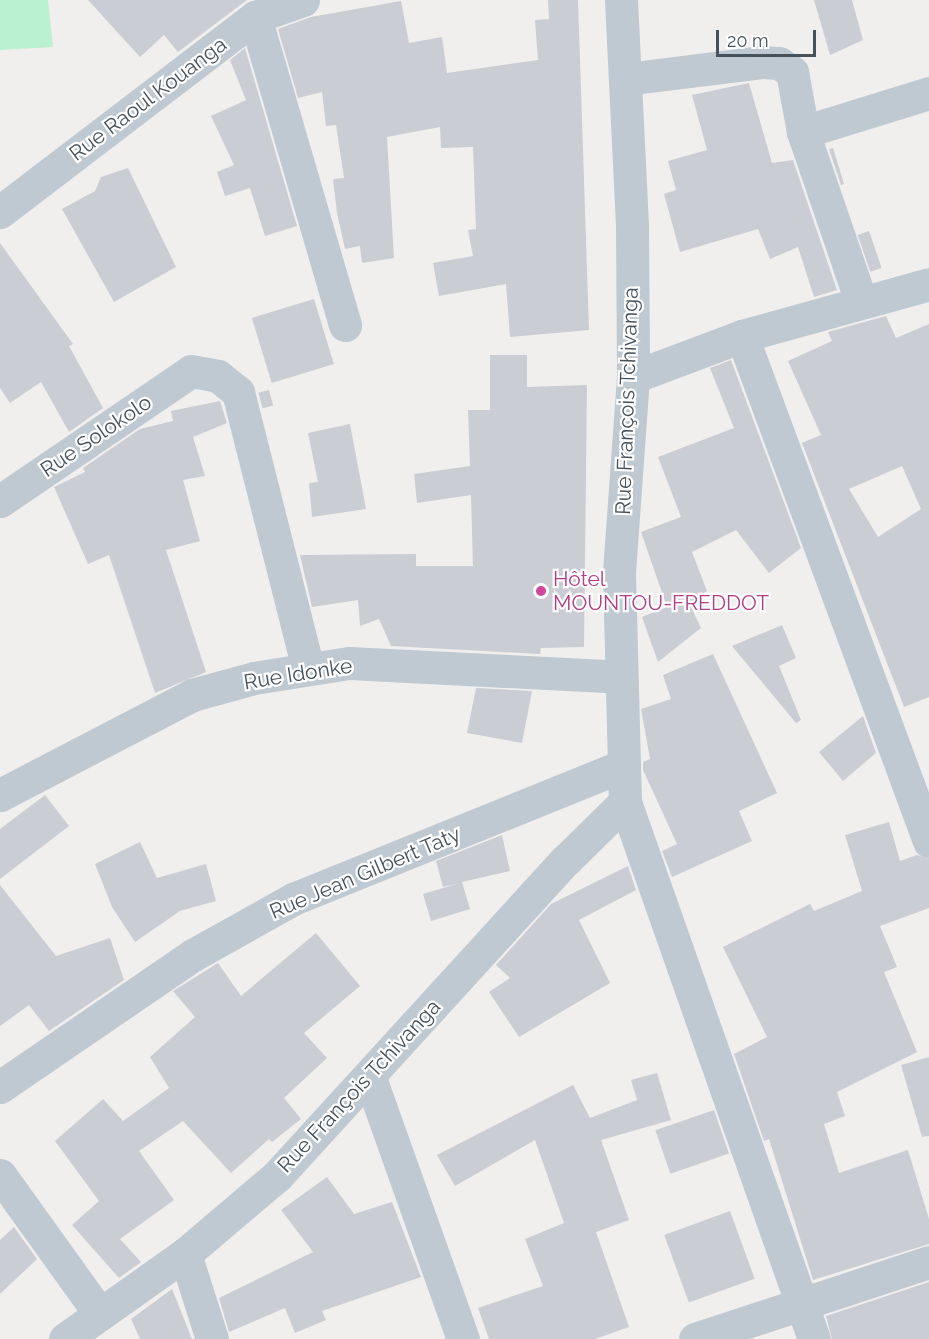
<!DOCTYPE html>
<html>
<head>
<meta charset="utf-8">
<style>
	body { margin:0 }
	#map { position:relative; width:929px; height:1339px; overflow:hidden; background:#f1eeee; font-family:Raleway,sans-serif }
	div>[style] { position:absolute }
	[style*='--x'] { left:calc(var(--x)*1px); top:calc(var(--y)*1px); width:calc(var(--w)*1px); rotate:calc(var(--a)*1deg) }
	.green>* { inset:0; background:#baf1ce }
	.building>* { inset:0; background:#cacdd3; transform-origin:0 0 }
	.minor>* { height:33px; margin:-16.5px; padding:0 16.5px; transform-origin:16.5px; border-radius:16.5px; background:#bec9d1 }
	.dots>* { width:16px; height:16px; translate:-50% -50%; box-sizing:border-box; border:3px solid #fff; border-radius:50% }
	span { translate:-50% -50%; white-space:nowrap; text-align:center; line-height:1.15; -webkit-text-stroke:4.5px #fff; paint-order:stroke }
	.street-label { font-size:21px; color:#45525c }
	.hotel-label { font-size:21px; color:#b23c85 }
	.left { translate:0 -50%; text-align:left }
	.scale { position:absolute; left:716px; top:30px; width:100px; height:27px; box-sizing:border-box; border:3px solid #45525c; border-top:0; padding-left:8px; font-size:18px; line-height:21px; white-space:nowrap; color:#45525c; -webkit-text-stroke:4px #fff; paint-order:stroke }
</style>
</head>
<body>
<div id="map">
	<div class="green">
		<div style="clip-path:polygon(0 0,48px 0,53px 47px,0 50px)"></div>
	</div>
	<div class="building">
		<div style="clip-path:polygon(88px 0,247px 0,178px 52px,164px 35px,140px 57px)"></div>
		<div style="clip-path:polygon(548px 0,578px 0,589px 330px,510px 337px,506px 284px,439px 296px,433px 263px,473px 256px,468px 230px,476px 229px,473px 147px,441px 148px,440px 127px,387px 137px,394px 258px,362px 263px,360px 246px,345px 249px,337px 213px,333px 179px,344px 178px,336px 125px,326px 126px,322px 92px,298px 98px,278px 29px,311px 17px,401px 1px,409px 43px,442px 37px,447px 73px,538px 60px,535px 20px,549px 19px)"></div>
		<div style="clip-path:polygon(814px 0,852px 0,863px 40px,830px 55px)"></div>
		<div style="clip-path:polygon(245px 48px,297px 226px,265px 236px,250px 188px,225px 196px,217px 172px,234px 165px,211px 116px,246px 100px,230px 60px)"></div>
		<div style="clip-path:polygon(749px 83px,772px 163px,793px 160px,837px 290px,814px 297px,798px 247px,770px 259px,758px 229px,680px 252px,664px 194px,676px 190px,668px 161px,707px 150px,692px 95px)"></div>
		<div style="clip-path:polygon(833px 148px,844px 184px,841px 185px,829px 149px)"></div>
		<div style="clip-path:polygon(128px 168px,176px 267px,114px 302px,62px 209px,95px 191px,101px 177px)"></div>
		<div style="left:869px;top:231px;width:39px;height:12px;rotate:71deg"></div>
		<div style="clip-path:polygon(0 243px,73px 344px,69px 346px,103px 408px,69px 432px,41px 382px,10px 403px,0 388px)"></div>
		<div style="left:314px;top:299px;width:68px;height:65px;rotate:73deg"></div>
		<div style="clip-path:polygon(evenodd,886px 316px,896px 338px,929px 324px,929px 697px,904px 707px,802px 443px,821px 435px,788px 361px,832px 341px,828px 332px,886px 316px,902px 466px,921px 509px,878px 537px,849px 489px,902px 466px)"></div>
		<div style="clip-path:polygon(490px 355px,527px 355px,527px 387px,587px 385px,584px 647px,541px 648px,540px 654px,391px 646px,379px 619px,360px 626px,358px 600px,312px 607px,300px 555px,416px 554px,416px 566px,473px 566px,471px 495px,417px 503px,414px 474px,470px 466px,468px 410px,490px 410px)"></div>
		<div style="clip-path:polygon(731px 360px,801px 548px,769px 573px,736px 530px,692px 552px,707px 591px,689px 603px,701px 628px,658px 662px,642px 617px,667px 607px,641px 532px,681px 517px,658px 457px,734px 428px,710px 368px)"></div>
		<div style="left:269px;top:390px;width:16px;height:11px;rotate:75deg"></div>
		<div style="clip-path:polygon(220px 401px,227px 423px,193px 437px,205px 476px,183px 480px,200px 541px,166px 550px,206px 672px,155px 693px,109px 555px,88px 564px,54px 487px,85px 472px,83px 468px,140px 429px,173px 421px,171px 411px)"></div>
		<div style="clip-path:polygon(350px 424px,366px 509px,312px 517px,309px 483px,318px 482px,308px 433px)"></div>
		<div style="clip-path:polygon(782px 625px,796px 658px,779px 666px,801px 720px,796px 723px,732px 646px)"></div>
		<div style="clip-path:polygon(713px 654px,777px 793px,739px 811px,752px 841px,672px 877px,662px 851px,677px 844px,643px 770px,643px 762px,650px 759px,641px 709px,671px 699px,663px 675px)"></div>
		<div style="clip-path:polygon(476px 688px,532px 691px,522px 743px,467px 733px)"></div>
		<div style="clip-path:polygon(863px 716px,876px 753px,843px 781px,819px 752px)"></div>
		<div style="clip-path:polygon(45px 795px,69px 826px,0 879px,0 829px)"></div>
		<div style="clip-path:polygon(889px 822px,900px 861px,917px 855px,929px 859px,929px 908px,880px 926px,897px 967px,884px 972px,917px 1052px,837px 1092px,845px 1116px,824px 1124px,839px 1173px,908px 1150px,929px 1219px,929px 1244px,813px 1280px,769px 1139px,764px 1141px,734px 1054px,767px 1037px,723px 947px,810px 904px,814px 911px,862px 891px,845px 835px)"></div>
		<div style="clip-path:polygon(502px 835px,510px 871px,462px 882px,470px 909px,431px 921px,423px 894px,460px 883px,443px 887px,436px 861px)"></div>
		<div style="clip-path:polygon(140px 842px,157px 878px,206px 864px,216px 901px,180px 911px,135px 942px,112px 907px,95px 864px)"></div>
		<div style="clip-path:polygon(628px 866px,636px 890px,579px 920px,610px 983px,519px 1037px,489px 992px,510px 978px,496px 965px,551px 904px)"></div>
		<div style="clip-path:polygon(0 885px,56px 956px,110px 938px,124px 980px,49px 1031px,29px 1005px,0 1026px)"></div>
		<div style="clip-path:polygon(316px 933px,360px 986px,304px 1033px,327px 1058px,284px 1098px,301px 1119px,272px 1142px,269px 1139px,231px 1173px,183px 1121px,139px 1151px,174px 1200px,120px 1239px,141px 1262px,119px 1278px,72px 1225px,99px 1201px,55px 1141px,103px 1099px,123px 1121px,169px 1088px,150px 1057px,195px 1017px,173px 991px,218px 963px,241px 996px)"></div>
		<div style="clip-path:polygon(929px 1057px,929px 1136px,922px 1137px,901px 1065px)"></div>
		<div style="clip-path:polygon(657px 1073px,671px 1120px,601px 1140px,629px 1220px,596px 1232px,629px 1327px,595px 1339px,489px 1339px,478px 1308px,543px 1286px,525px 1239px,564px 1223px,535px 1140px,455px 1186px,437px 1155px,573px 1085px,590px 1118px,637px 1100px,631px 1080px)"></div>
		<div style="left:714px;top:1110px;width:46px;height:62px;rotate:71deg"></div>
		<div style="clip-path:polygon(327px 1177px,354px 1214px,392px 1202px,421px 1277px,322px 1311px,326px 1320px,295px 1333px,285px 1308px,229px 1332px,219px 1298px,313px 1252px,281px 1210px)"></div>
		<div style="left:730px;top:1211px;width:72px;height:70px;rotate:70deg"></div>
		<div style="clip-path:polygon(14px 1227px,37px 1259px,0 1294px,0 1240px)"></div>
		<div style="clip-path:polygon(929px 1282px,929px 1339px,832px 1339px,826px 1316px)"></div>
		<div style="clip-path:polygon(172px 1289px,192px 1339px,140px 1339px,131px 1319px)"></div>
	</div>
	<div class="minor">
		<div style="--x:621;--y:0;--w:226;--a:87.2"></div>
		<div style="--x:632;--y:226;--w:151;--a:89.6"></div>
		<div style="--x:633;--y:377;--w:197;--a:94.1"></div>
		<div style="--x:619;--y:574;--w:228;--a:88.5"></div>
		<div style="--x:625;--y:802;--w:569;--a:70.61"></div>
		<div style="--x:255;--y:17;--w:321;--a:73.7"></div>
		<div style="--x:626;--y:79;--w:138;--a:-7.1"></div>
		<div style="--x:763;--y:62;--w:16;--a:4"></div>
		<div style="--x:779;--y:63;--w:16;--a:35"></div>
		<div style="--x:792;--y:72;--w:61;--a:79.6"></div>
		<div style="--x:803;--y:132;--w:179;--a:71.1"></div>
		<div style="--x:803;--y:132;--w:132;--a:-17.2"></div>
		<div style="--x:0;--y:212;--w:321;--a:-37.4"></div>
		<div style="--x:255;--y:17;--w:51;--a:-19.5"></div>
		<div style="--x:742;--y:336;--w:539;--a:69.68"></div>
		<div style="--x:633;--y:377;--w:116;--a:-20.6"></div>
		<div style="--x:742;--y:336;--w:194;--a:-15.5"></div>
		<div style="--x:0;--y:501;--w:231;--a:-34.2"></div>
		<div style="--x:191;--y:371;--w:27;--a:10"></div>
		<div style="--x:218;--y:376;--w:26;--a:39"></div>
		<div style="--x:238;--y:392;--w:285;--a:75.8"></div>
		<div style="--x:0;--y:795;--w:216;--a:-27.5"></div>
		<div style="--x:192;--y:695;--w:64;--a:-15.3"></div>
		<div style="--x:254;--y:678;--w:96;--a:-9"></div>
		<div style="--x:349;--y:663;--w:272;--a:2.9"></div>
		<div style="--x:370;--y:1078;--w:277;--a:70.4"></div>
		<div style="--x:0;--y:1087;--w:234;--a:-34.4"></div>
		<div style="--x:193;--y:955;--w:115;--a:-29.2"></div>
		<div style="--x:293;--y:899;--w:357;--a:-22"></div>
		<div style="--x:0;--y:1175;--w:171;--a:54.3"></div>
		<div style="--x:185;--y:1254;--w:89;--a:72.4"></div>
		<div style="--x:65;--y:1339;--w:147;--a:-35.3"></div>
		<div style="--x:185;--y:1254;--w:121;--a:-40.3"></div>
		<div style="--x:277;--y:1176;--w:428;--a:-47.6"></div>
		<div style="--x:566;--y:860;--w:83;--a:-44.5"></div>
		<div style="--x:695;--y:1339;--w:246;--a:-18.2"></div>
	</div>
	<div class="dots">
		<div style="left:541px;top:591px;background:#d1479c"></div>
	</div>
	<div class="street-label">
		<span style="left:148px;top:99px;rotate:-37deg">Rue Raoul Kouanga</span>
		<span style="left:627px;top:401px;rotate:-88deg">Rue François Tchivanga</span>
		<span style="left:96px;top:436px;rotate:-34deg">Rue Solokolo</span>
		<span style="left:298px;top:674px;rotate:-9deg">Rue Idonke</span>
		<span style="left:365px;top:873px;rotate:-23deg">Rue Jean Gilbert Taty</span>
		<span style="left:359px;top:1086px;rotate:-47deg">Rue François Tchivanga</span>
	</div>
	<div class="hotel-label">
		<span class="left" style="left:553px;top:591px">Hôtel<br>MOUNTOU-FREDDOT</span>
	</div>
	<div class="scale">20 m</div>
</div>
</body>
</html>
